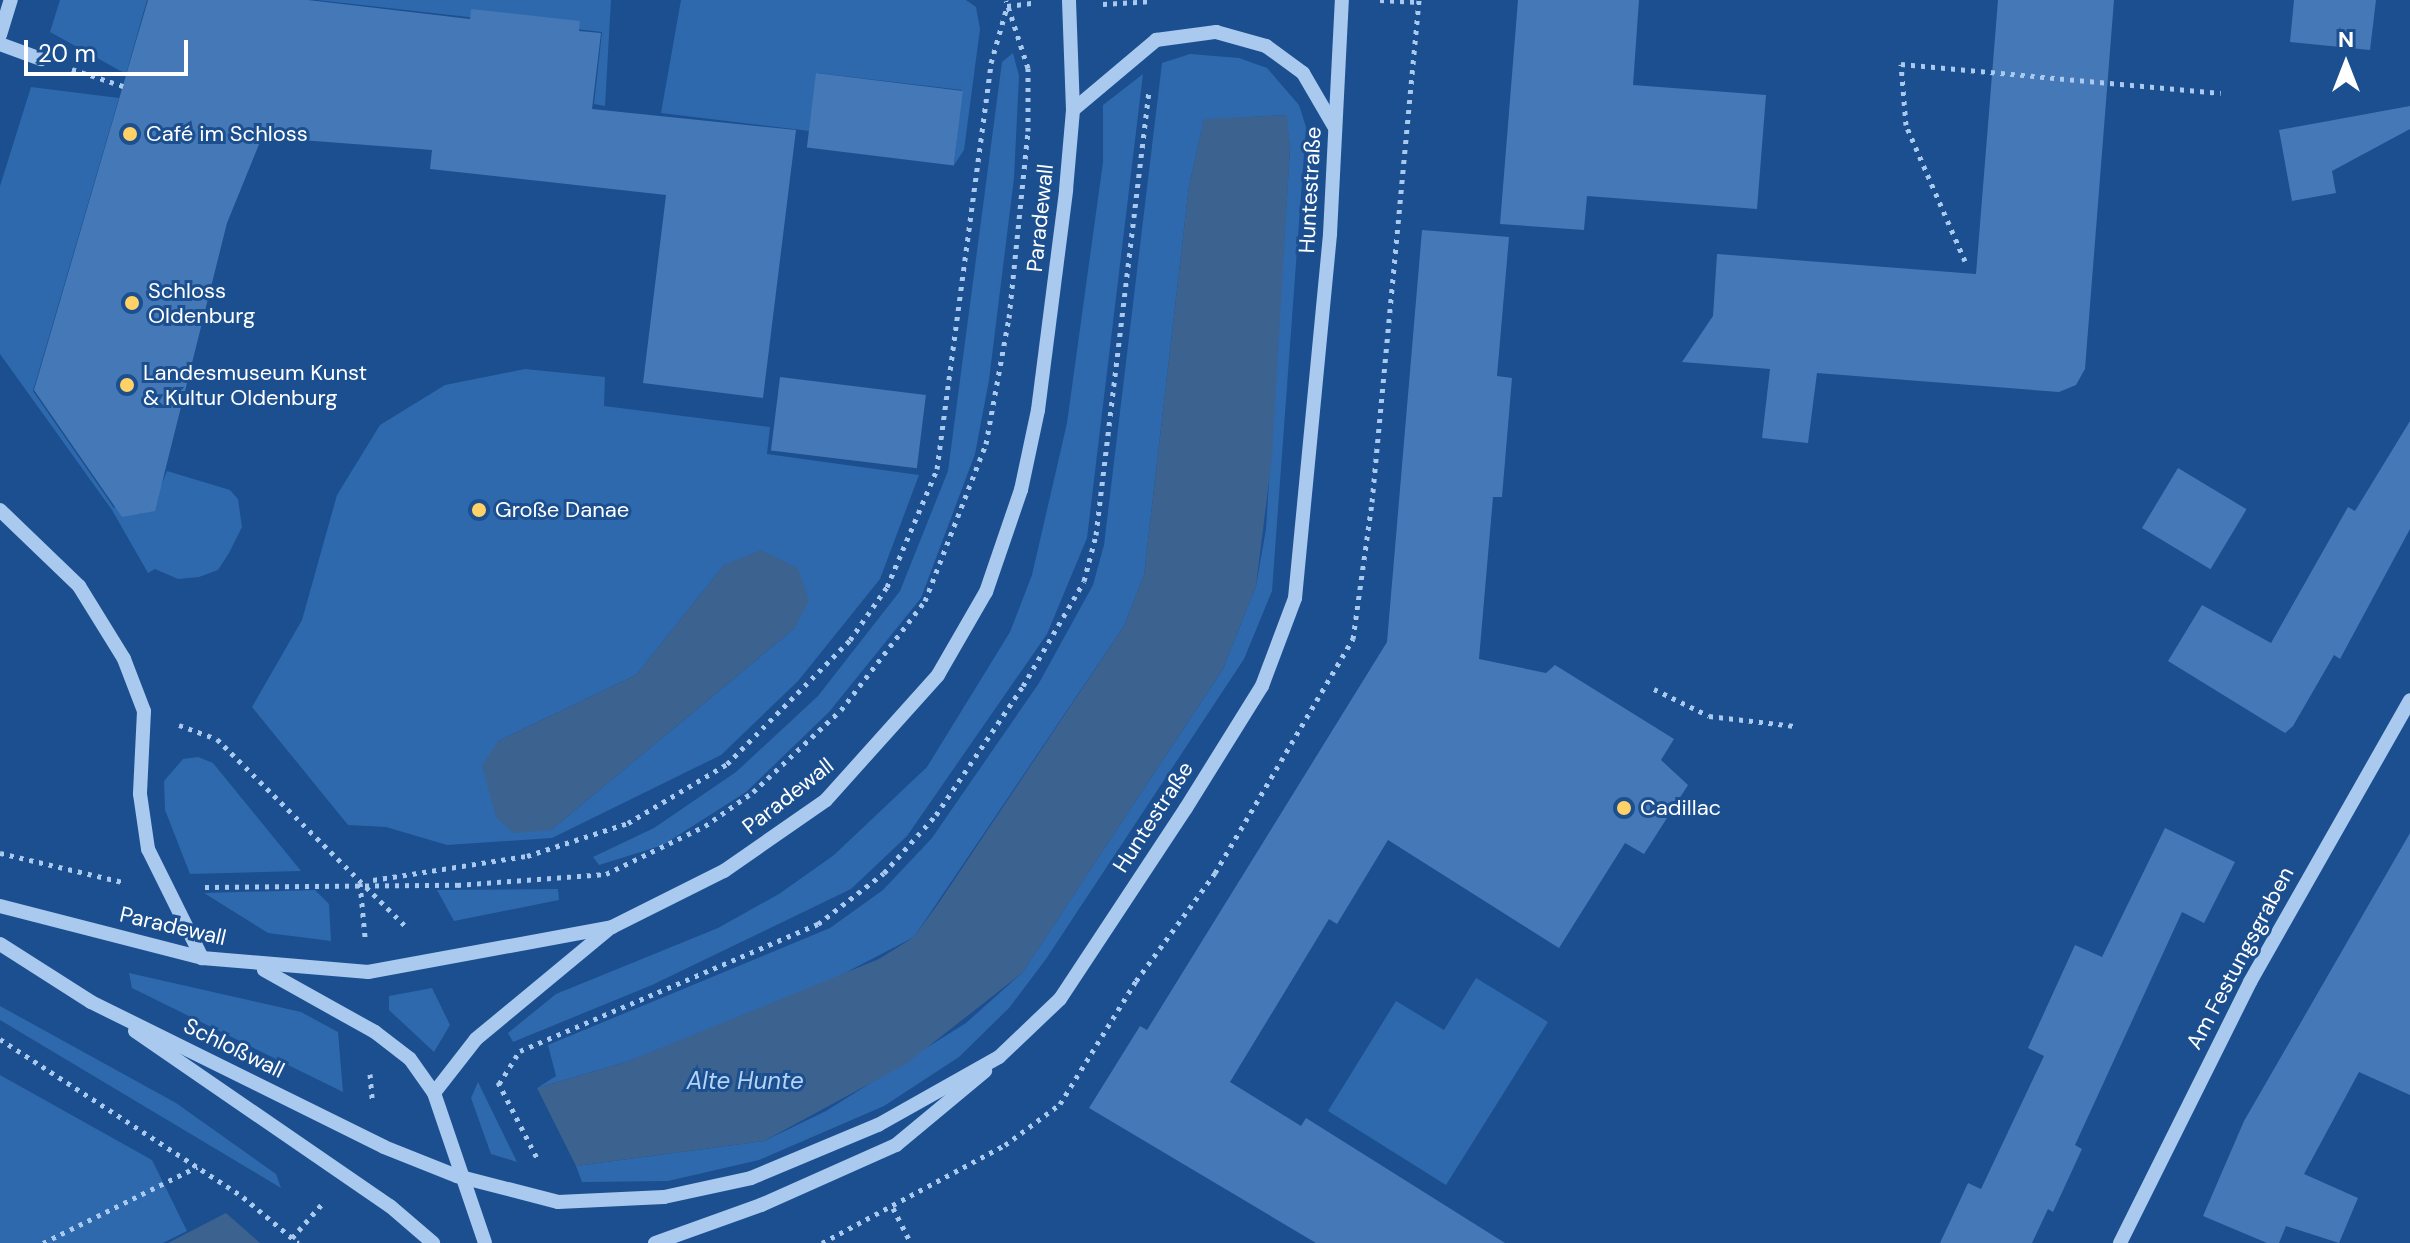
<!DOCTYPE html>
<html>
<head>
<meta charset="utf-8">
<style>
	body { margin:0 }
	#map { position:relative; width:2410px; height:1243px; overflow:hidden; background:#1b4f8f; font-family:"DM Sans",sans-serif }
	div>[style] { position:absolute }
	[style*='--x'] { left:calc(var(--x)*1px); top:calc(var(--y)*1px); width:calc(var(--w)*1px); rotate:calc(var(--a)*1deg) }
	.green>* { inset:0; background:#2e69ad }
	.water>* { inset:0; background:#3c6290 }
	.building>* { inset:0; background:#4478b7; transform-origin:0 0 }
	.path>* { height:5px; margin-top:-2.5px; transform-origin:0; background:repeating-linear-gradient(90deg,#a9c9ee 0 4px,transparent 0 10px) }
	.minor>* { height:14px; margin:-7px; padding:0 7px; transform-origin:7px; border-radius:7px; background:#a9c9ee }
	.dots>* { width:22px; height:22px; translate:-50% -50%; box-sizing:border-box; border:4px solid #1b4f8f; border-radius:50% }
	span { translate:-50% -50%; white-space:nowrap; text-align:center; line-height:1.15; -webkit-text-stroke:6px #1b4f8f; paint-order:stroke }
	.poi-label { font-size:22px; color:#fff }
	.left { translate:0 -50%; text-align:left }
	.street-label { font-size:22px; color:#fff }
	.water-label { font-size:24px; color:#b5d3f5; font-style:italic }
	.north { position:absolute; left:2306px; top:24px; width:80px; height:80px; -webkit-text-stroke:6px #1b4f8f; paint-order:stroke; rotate:0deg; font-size:22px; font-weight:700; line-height:32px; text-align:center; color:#fff }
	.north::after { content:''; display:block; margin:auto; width:28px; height:36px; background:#fff; clip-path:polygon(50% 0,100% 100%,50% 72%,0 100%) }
	.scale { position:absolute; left:24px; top:40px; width:164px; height:36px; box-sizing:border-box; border:4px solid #fff; border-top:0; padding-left:10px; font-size:24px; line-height:28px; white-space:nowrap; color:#fff; -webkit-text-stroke:6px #1b4f8f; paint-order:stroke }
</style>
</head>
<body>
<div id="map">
	<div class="green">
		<div style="clip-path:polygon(60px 0,147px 0,126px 74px,50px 32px)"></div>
		<div style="clip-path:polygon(317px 0,611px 0,605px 106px,594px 104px,602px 32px)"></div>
		<div style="clip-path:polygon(681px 0,966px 0,976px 7px,980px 29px,964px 150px,954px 165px,962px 90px,817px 73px,810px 131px,661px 113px)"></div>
		<div style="clip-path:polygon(1013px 53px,1019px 76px,1014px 178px,989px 380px,975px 454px,921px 598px,829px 712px,746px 792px,663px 845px,599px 865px,593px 857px,654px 828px,736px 772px,818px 696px,900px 591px,948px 471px,1002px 62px)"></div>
		<div style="clip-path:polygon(1190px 54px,1239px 58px,1267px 68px,1299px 105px,1306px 127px,1272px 591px,1244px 659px,1046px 959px,1009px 1008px,959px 1057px,884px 1106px,759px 1160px,668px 1181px,582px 1182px,576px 1166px,764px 1141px,826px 1111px,966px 1023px,1022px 973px,1223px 669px,1256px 586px,1266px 529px,1290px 148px,1286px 115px,1204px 120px,1189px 186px,1144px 575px,1124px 626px,914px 937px,820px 986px,629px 1061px,537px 1088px,556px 1076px,548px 1045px,830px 928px,883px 890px,932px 838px,1039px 683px,1093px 585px,1104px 545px,1162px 63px)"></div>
		<div style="clip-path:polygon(1143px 74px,1087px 538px,1047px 634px,907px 836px,851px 889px,652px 985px,513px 1042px,508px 1033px,556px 994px,718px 928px,779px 894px,834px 855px,927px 767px,1010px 632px,1032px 575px,1067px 423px,1103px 162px,1103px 105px)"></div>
		<div style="clip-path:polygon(31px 87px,119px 98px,33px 391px,114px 508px,119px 504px,141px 514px,152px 507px,167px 471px,230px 490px,238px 499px,242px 527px,229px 553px,218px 570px,199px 577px,178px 579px,155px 569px,148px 573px,112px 510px,0 354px,0 186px)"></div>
		<div style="clip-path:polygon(evenodd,525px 369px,605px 377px,604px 406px,770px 427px,767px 454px,919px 475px,880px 579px,798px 681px,721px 755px,552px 838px,447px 845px,386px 827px,348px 825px,252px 707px,302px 620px,337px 495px,380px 425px,445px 385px,525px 369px,724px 565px,795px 628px,551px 830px,498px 741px,636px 675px,724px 565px)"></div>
		<div style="clip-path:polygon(198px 757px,213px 763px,301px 871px,190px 874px,165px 810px,164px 781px,183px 759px)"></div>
		<div style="clip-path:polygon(558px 889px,559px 900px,454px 921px,437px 890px)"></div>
		<div style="clip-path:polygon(315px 890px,329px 904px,331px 941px,268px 933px,204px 893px)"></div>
		<div style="clip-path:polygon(129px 973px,301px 1012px,338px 1032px,343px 1092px,132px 988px)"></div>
		<div style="clip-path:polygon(1476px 978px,1548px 1022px,1446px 1185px,1328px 1111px,1396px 1001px,1444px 1030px)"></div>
		<div style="clip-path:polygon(432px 988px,450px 1025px,434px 1052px,389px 1010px,389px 996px)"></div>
		<div style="clip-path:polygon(0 1006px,176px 1103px,276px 1174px,281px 1188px,0 1020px)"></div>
		<div style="clip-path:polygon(0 1075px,152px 1160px,187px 1231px,163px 1243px,0 1243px)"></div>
		<div style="clip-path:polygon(478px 1082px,517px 1162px,491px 1154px,471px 1098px)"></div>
	</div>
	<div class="water">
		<div style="clip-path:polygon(1287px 115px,1290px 148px,1272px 457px,1256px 586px,1223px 669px,1022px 973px,906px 1064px,764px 1141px,576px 1166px,537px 1088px,629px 1061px,879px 959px,914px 937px,940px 901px,1124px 626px,1144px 575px,1189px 186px,1204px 119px)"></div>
		<div style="clip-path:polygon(761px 550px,798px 568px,809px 600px,795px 628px,551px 830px,513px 833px,496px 817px,482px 766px,498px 741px,636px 675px,724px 565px)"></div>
		<div style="clip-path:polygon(226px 1213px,260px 1243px,168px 1243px)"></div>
	</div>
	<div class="building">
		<div style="clip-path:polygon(148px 0,308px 0,470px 19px,471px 9px,580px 21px,579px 31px,601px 33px,592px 109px,796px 130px,763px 398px,643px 383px,666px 195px,430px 169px,432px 150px,262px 137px,227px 223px,155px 511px,122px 517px,34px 390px)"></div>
		<div style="clip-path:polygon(1518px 0,1639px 0,1633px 85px,1766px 95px,1757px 209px,1587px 196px,1584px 230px,1500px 224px)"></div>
		<div style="clip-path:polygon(1998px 0,2114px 0,2085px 369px,2076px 385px,2059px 392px,1817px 373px,1808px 443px,1762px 438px,1770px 369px,1682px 362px,1713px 316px,1717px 254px,1976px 274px)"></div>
		<div style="clip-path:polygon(2294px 0,2376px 0,2370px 50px,2290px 42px)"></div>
		<div style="left:816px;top:73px;width:148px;height:75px;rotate:7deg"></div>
		<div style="clip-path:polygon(2410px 106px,2410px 129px,2332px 171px,2336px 193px,2292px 201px,2279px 130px)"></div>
		<div style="clip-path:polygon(1422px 230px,1509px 237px,1497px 376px,1512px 378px,1502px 497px,1493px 497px,1479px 659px,1546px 673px,1555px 665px,1674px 739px,1661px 760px,1688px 785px,1644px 854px,1625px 843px,1559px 948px,1388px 840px,1337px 924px,1329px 919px,1230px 1082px,1301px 1126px,1306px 1118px,1505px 1243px,1316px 1243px,1089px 1108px,1140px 1026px,1147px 1030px,1387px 642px)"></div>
		<div style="left:780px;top:377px;width:147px;height:74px;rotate:7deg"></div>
		<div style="clip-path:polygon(2410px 421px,2410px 529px,2340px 659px,2334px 655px,2293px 726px,2285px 733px,2168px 661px,2202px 605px,2271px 643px,2348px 507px,2355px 511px)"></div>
		<div style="left:2178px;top:468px;width:80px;height:70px;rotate:31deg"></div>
		<div style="clip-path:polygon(2165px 828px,2235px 862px,2204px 923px,2182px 912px,2075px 1145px,2082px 1149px,2053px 1212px,2048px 1209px,2032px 1243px,1940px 1243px,1968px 1183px,1981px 1189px,2044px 1056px,2028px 1048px,2075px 945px,2102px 957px)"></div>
		<div style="clip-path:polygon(2410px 833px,2410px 1095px,2359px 1072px,2304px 1174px,2358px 1198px,2339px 1243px,2286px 1226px,2279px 1243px,2267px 1243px,2203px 1216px,2244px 1121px)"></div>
	</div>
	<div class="path">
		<div style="--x:1380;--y:0;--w:39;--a:3"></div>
		<div style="--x:1103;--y:4;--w:50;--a:-3.4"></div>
		<div style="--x:1007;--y:6;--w:26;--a:-7"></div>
		<div style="--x:72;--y:69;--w:54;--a:18.4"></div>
		<div style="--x:1965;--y:261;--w:148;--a:-113.5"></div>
		<div style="--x:1906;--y:125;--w:61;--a:-94.7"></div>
		<div style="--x:1901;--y:64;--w:321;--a:5.2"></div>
		<div style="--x:1654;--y:689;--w:61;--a:26.1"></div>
		<div style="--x:1709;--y:716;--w:86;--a:6.7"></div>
		<div style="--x:179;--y:725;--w:40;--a:20.2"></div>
		<div style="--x:217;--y:739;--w:269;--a:44.8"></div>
		<div style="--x:0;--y:853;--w:126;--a:13.3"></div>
		<div style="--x:373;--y:880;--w:156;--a:-8.9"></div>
		<div style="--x:527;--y:856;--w:106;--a:-18.1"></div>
		<div style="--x:628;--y:823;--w:115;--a:-30.8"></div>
		<div style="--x:727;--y:764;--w:175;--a:-45.2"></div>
		<div style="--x:850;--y:640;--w:65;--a:-55.1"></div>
		<div style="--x:887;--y:587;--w:128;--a:-67"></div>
		<div style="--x:937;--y:469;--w:410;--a:-82.4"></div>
		<div style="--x:991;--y:63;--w:58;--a:-74.1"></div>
		<div style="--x:360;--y:883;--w:54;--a:84.7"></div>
		<div style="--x:205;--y:887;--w:252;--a:-0.5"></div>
		<div style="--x:457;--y:885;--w:149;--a:-4.2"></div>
		<div style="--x:606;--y:874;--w:110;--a:-25.9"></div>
		<div style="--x:705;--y:826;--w:59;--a:-35.3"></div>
		<div style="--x:753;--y:792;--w:120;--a:-43"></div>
		<div style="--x:841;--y:710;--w:138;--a:-52.4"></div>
		<div style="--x:925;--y:601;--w:168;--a:-68.8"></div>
		<div style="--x:986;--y:444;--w:128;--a:-79.7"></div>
		<div style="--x:1009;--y:318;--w:188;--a:-84.2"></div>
		<div style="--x:1028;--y:131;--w:63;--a:-90"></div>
		<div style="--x:1028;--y:68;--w:71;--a:-107.9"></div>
		<div style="--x:0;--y:1039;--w:290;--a:33"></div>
		<div style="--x:243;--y:1197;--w:72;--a:39.9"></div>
		<div style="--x:370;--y:1074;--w:25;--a:85"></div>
		<div style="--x:498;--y:1082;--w:85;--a:62.8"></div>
		<div style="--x:499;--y:1084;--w:39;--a:-58"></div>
		<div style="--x:520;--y:1051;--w:324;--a:-23.1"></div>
		<div style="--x:818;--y:924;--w:83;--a:-37.7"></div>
		<div style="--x:884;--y:873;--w:78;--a:-48.1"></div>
		<div style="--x:936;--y:815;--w:156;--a:-56"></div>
		<div style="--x:1023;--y:686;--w:121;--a:-59.8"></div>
		<div style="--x:1084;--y:581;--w:48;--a:-75.4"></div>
		<div style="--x:1096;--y:535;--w:446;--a:-83.2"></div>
		<div style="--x:893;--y:1208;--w:39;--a:63"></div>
		<div style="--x:292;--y:1238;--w:45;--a:-48.6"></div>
		<div style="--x:43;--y:1243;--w:172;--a:-26.3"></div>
		<div style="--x:822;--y:1243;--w:208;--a:-28.2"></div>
		<div style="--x:1005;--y:1145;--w:69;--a:-36.7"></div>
		<div style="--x:1060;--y:1104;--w:145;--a:-58.3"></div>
		<div style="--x:1136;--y:981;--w:134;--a:-53.8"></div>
		<div style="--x:1215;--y:873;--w:272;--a:-59.5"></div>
		<div style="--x:1353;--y:639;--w:138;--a:-82.1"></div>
		<div style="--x:1372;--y:502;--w:504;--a:-84.65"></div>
	</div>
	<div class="minor">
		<div style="--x:0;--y:35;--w:37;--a:-73"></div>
		<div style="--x:0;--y:44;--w:44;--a:20.1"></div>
		<div style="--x:1073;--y:110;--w:109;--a:-40.1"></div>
		<div style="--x:1156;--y:40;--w:61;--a:-7.6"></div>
		<div style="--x:1216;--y:32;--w:52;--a:15.6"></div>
		<div style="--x:1266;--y:46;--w:46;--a:36.1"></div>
		<div style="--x:1303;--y:73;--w:64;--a:59.8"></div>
		<div style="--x:0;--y:510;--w:110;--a:43.9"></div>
		<div style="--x:79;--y:586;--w:86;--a:58.3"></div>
		<div style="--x:124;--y:659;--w:56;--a:69"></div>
		<div style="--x:144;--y:711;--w:83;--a:92.8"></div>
		<div style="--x:140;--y:794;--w:56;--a:81.7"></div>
		<div style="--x:148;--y:849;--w:122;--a:63.6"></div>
		<div style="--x:0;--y:906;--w:209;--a:14.4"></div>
		<div style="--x:202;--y:958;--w:167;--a:4.8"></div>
		<div style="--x:368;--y:972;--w:248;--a:-10.4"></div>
		<div style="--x:612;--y:927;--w:125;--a:-26.6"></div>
		<div style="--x:724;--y:871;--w:124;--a:-34.8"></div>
		<div style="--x:826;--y:800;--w:168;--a:-48.1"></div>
		<div style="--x:938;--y:675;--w:96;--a:-60"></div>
		<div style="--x:986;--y:592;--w:108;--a:-71.1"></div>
		<div style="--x:1021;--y:490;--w:82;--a:-78"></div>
		<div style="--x:1038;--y:410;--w:222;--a:-82.7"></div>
		<div style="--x:1066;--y:190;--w:80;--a:-85"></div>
		<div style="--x:1073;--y:110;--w:110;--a:-92.1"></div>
		<div style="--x:0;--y:944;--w:108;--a:32.5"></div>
		<div style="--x:91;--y:1002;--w:327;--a:26.3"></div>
		<div style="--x:384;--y:1147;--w:79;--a:21.7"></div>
		<div style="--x:457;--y:1176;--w:104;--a:14.4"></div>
		<div style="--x:558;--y:1202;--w:106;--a:-2.7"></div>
		<div style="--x:664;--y:1197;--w:89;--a:-12.3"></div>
		<div style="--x:751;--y:1178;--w:138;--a:-22.7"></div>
		<div style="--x:878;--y:1125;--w:139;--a:-29.3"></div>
		<div style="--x:999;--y:1057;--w:84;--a:-43.6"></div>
		<div style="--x:1060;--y:999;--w:229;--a:-56.6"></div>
		<div style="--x:1186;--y:808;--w:144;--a:-58.1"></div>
		<div style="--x:1262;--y:686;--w:94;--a:-69.4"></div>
		<div style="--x:1295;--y:598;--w:366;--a:-84.5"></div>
		<div style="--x:1330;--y:234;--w:234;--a:-87.1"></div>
		<div style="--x:264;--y:970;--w:127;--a:29.2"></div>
		<div style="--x:375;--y:1032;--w:44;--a:37.6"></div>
		<div style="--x:410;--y:1059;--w:42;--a:54.8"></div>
		<div style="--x:434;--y:1093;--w:158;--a:71.2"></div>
		<div style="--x:135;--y:1031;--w:309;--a:34.5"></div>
		<div style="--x:390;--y:1206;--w:57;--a:40.7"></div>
		<div style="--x:434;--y:1093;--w:68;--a:-52.1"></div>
		<div style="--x:476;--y:1039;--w:173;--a:-39.6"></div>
		<div style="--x:655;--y:1243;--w:113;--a:-19.7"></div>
		<div style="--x:761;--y:1205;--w:148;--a:-24"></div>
		<div style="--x:896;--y:1145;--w:116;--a:-39.7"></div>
		<div style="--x:2120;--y:1243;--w:292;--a:-63.5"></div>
		<div style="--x:2250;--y:982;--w:324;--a:-60.4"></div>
	</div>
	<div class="dots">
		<div style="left:130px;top:134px;background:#ffd166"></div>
		<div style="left:132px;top:303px;background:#ffd166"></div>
		<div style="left:127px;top:385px;background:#ffd166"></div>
		<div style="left:479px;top:510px;background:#ffd166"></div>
		<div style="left:1624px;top:808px;background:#ffd166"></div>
	</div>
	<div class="poi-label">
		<span class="left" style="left:146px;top:134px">Café im Schloss</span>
		<span class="left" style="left:148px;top:303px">Schloss<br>Oldenburg</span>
		<span class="left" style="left:143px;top:385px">Landesmuseum Kunst<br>&amp; Kultur Oldenburg</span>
		<span class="left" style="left:495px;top:510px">Große Danae</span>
		<span class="left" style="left:1640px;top:808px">Cadillac</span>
	</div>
	<div class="street-label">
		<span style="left:1310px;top:190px;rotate:-87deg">Huntestraße</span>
		<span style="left:1040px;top:218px;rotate:-84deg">Paradewall</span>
		<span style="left:788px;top:796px;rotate:-38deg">Paradewall</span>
		<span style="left:1153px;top:817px;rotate:-57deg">Huntestraße</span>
		<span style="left:173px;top:926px;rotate:13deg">Paradewall</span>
		<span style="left:2240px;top:958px;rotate:-62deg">Am Festungsgraben</span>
		<span style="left:234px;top:1048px;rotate:26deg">Schloßwall</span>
	</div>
	<div class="water-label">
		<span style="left:745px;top:1081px">Alte Hunte</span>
	</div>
	<div class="north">N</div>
	<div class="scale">20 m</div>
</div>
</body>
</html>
